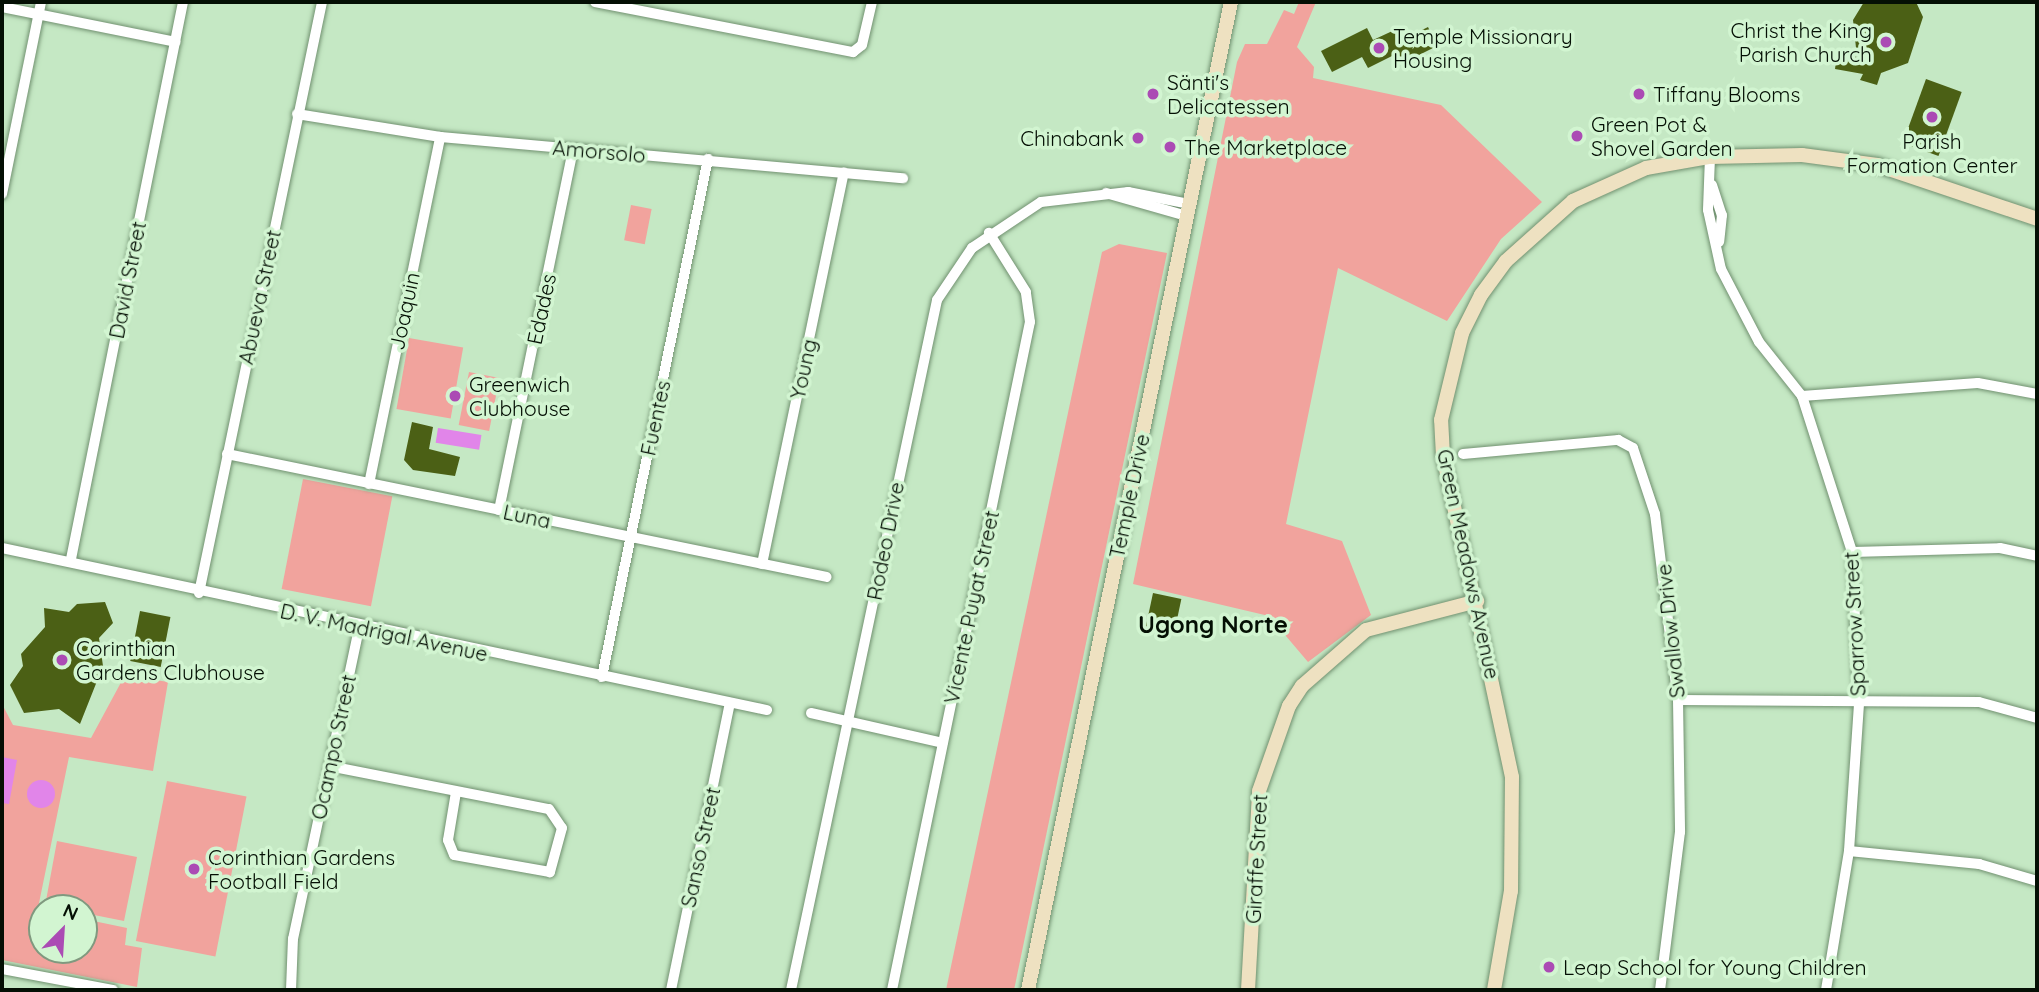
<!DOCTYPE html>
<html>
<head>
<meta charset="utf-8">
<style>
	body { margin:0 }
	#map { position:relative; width:2039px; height:992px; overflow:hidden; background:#c5e8c4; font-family:Quicksand,sans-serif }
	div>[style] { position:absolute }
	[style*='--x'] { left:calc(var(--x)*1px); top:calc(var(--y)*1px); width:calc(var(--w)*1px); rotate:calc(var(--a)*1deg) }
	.green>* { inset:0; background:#f1a39d; transform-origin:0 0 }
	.water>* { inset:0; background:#e185e9; transform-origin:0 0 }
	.round { border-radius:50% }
	.building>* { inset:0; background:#4b6015; transform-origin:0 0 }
	.roads { filter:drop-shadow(0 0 2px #719170) drop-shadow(0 0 2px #719170) }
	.street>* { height:10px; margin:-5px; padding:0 5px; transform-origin:5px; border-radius:5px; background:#fff }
	.secondary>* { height:14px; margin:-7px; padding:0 7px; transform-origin:7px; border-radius:7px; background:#eee1c1 }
	.dots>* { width:19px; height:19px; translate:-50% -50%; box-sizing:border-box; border:4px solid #d2f5d1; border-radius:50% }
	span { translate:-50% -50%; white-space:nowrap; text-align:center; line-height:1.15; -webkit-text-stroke:7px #d2f5d1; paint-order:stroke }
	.poi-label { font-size:21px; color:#040f04 }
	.right { translate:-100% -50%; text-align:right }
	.left { translate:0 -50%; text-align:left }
	.street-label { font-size:21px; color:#040f04 }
	.quarter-label { font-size:24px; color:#040f04; font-weight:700 }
	.frame { position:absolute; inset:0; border:4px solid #040f04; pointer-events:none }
	.north { position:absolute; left:28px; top:894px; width:70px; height:70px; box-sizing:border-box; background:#d2f5d1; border:2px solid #80997f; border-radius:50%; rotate:24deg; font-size:19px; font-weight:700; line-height:28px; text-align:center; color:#040f04 }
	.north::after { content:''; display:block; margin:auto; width:24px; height:32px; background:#ab4bb4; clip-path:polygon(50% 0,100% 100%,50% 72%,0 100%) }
</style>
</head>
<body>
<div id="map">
	<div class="green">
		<div style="clip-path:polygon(1299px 2px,1316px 2px,1297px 47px,1314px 67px,1313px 78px,1441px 105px,1542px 202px,1501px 239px,1447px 321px,1338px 268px,1286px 524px,1342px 541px,1371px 615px,1308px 662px,1269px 616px,1133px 584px,1237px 62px,1245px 44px,1267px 44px,1284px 10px,1294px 14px)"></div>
		<div style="left:631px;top:205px;width:21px;height:36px;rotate:11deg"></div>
		<div style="clip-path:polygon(1119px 244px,1167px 253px,1014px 990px,946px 990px,1102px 252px)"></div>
		<div style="left:409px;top:338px;width:55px;height:72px;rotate:10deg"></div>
		<div style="left:469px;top:372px;width:31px;height:54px;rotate:11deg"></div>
		<div style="left:303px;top:479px;width:91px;height:112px;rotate:11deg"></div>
		<div style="clip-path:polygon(125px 675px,168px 682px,153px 771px,69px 757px,38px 908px,42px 950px,84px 950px,84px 919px,127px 928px,125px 945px,142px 948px,137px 987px,2px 960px,2px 704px,13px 725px,91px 738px)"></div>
		<div style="left:167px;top:781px;width:81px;height:163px;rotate:11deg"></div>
		<div style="clip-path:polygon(57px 841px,137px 857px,124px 921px,84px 913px,84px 908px,45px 906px)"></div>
	</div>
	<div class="water">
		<div style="left:438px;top:428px;width:44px;height:15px;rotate:9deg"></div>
		<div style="clip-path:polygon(2px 757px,17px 760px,9px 804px,2px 803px)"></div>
		<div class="round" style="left:27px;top:780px;width:28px;height:28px"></div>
	</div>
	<div class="building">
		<div style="clip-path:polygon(1864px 2px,1916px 2px,1923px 17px,1908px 63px,1881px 73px,1877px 85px,1860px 80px,1863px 74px,1835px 69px,1837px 54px,1857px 57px,1853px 20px)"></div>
		<div style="clip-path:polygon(1401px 27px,1406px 38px,1428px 27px,1437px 46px,1403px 63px,1398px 53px,1368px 68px,1362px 57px,1332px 72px,1321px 51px,1367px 28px,1373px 40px)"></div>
		<div style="left:1926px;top:79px;width:38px;height:68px;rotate:20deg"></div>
		<div style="clip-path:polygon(412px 422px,433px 427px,429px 449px,460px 457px,455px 476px,413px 470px,404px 460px)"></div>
		<div style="left:1153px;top:593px;width:29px;height:34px;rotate:12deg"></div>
		<div style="clip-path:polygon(105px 602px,113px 623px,99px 638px,103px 666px,80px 724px,59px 709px,24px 713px,10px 685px,23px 666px,21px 654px,45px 627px,44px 608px,69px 612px,77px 604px)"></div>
		<div style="left:140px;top:611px;width:31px;height:51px;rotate:11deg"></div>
	</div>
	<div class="roads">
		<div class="street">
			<div style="--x:595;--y:2;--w:263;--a:11"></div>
			<div style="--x:853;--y:52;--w:11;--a:-38"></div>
			<div style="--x:862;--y:45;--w:44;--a:-76.9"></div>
			<div style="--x:2;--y:7;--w:177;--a:11.4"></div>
			<div style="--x:297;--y:114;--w:145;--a:9.1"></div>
			<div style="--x:440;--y:137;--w:465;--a:5.1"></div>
			<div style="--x:1710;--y:157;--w:53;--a:92.2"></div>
			<div style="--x:1708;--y:210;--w:60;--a:77.6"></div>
			<div style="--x:1721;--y:269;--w:82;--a:62.5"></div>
			<div style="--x:1759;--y:342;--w:69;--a:51.5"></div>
			<div style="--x:1802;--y:396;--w:164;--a:72.2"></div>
			<div style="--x:1852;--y:552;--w:152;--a:87.4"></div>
			<div style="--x:1859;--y:704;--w:147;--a:93.9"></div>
			<div style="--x:1849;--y:851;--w:141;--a:99.4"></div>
			<div style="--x:1712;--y:185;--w:32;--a:72"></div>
			<div style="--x:1722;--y:215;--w:27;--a:96"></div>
			<div style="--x:1106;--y:193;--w:84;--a:15.9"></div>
			<div style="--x:2;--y:194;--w:196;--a:-78.5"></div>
			<div style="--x:1802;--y:396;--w:176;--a:-4.2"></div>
			<div style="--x:1978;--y:383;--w:60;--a:10.6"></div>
			<div style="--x:227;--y:454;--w:612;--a:11.59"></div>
			<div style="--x:1463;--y:454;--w:156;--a:-5.2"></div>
			<div style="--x:1618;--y:440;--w:17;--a:28"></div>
			<div style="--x:1633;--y:448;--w:70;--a:71.6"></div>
			<div style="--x:1655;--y:514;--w:187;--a:83"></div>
			<div style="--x:1678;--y:700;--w:132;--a:89.1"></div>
			<div style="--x:1680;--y:832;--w:159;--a:97.2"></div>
			<div style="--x:369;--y:484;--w:354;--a:-78.4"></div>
			<div style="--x:499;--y:510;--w:369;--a:-78.4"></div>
			<div style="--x:2;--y:548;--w:782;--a:11.96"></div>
			<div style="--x:1852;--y:552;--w:148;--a:-1.5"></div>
			<div style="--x:2000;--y:548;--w:38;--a:12"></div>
			<div style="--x:71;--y:559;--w:568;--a:-78.63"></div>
			<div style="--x:762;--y:564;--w:400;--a:-78.2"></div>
			<div style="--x:199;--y:593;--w:604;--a:-78.24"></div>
			<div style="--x:602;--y:677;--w:529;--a:-78.44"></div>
			<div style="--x:1678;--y:700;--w:301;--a:0.4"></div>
			<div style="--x:1979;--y:702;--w:60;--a:15.4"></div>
			<div style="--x:811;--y:713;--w:135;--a:12.8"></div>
			<div style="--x:329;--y:766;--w:224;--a:11.1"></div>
			<div style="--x:549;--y:809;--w:23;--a:56"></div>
			<div style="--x:562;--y:828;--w:46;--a:105.3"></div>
			<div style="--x:550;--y:872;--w:97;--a:-170"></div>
			<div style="--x:454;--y:855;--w:16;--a:-112"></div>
			<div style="--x:448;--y:840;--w:49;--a:-80.5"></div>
			<div style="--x:1849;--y:851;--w:131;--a:5.7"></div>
			<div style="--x:1979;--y:864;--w:60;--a:16.3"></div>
			<div style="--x:2;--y:969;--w:113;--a:10.7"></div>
			<div style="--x:291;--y:990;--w:51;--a:-87.8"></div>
			<div style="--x:293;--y:939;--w:318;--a:-78"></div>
			<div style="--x:671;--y:990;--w:293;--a:-78.4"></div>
			<div style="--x:791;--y:990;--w:705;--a:-78.05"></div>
			<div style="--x:937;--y:300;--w:63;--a:-56.1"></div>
			<div style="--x:972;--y:248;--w:83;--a:-33.7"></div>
			<div style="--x:1041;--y:202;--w:88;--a:-6.6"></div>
			<div style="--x:1128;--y:192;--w:62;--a:11.1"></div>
			<div style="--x:892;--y:990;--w:682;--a:-78.33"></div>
			<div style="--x:1030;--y:322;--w:30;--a:-98"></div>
			<div style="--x:1026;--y:292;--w:70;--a:-122.1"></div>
		</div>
		<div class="secondary">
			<div style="--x:1028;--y:990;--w:1009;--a:-78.39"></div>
			<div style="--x:1248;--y:990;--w:199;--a:-86.8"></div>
			<div style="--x:1259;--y:791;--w:90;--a:-70.6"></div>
			<div style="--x:1289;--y:706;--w:24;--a:-57"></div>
			<div style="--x:1302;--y:686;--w:85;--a:-41.2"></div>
			<div style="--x:1366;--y:630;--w:115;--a:-14.6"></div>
			<div style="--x:1494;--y:990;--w:100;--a:-80.3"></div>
			<div style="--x:1511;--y:891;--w:114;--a:-89.5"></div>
			<div style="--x:1512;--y:777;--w:328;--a:-102.1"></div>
			<div style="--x:1443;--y:456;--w:36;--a:-93"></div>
			<div style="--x:1441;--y:420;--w:89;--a:-76.4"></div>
			<div style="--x:1462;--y:333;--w:42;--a:-63.4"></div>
			<div style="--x:1481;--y:295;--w:42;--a:-53.7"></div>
			<div style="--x:1506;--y:261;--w:90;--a:-41.8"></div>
			<div style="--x:1573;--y:201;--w:80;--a:-24.3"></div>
			<div style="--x:1646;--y:168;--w:65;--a:-9.8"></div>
			<div style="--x:1710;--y:157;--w:92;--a:-1.2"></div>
			<div style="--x:1802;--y:155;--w:76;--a:7.6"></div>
			<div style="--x:1877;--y:165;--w:169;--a:18.6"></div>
		</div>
	</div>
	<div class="dots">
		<div style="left:1886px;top:42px;background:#ab4bb4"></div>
		<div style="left:1379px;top:48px;background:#ab4bb4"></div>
		<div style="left:1153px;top:94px;background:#ab4bb4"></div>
		<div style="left:1639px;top:94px;background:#ab4bb4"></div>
		<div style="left:1932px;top:117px;background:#ab4bb4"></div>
		<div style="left:1577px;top:136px;background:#ab4bb4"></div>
		<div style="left:1138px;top:138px;background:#ab4bb4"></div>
		<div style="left:1170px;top:147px;background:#ab4bb4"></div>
		<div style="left:455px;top:396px;background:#ab4bb4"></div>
		<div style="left:62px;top:660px;background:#ab4bb4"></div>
		<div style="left:194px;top:869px;background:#ab4bb4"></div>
		<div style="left:1549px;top:967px;background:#ab4bb4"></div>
	</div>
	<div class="poi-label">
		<span class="right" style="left:1872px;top:42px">Christ the King<br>Parish Church</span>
		<span class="left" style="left:1393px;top:48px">Temple Missionary<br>Housing</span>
		<span class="left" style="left:1167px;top:94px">Sänti's<br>Delicatessen</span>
		<span class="left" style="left:1653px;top:94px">Tiffany Blooms</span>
		<span class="left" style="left:1591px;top:136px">Green Pot &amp;<br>Shovel Garden</span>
		<span class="right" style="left:1124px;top:138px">Chinabank</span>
		<span style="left:1932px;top:153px">Parish<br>Formation Center</span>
		<span class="left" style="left:1184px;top:147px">The Marketplace</span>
		<span class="left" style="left:469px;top:396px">Greenwich<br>Clubhouse</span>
		<span class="left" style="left:76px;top:660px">Corinthian<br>Gardens Clubhouse</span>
		<span class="left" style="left:208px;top:869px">Corinthian Gardens<br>Football Field</span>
		<span class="left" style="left:1563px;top:967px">Leap School for Young Children</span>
	</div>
	<div class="street-label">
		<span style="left:599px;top:151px;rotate:5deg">Amorsolo</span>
		<span style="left:127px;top:280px;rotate:-79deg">David Street</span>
		<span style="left:259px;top:297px;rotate:-78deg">Abueva Street</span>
		<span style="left:541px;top:309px;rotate:-78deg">Edades</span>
		<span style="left:404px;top:311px;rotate:-78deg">Joaquin</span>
		<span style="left:803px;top:369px;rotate:-78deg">Young</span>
		<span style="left:655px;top:418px;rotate:-78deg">Fuentes</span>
		<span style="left:1129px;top:496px;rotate:-78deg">Temple Drive</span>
		<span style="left:527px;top:516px;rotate:12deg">Luna</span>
		<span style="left:885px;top:541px;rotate:-79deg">Rodeo Drive</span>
		<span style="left:1469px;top:564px;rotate:78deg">Green Meadows Avenue</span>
		<span style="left:971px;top:607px;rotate:-78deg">Vicente Puyat Street</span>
		<span style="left:1854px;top:624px;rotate:-93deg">Sparrow Street</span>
		<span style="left:1670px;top:631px;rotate:-96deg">Swallow Drive</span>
		<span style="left:384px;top:632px;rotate:12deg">D. V. Madrigal Avenue</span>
		<span style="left:333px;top:747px;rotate:-78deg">Ocampo Street</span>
		<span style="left:700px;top:847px;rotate:-78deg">Sanso Street</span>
		<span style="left:1256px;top:859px;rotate:-87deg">Giraffe Street</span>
	</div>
	<div class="quarter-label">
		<span style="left:1213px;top:625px">Ugong Norte</span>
	</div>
	<div class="frame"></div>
	<div class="north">N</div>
</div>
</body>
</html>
